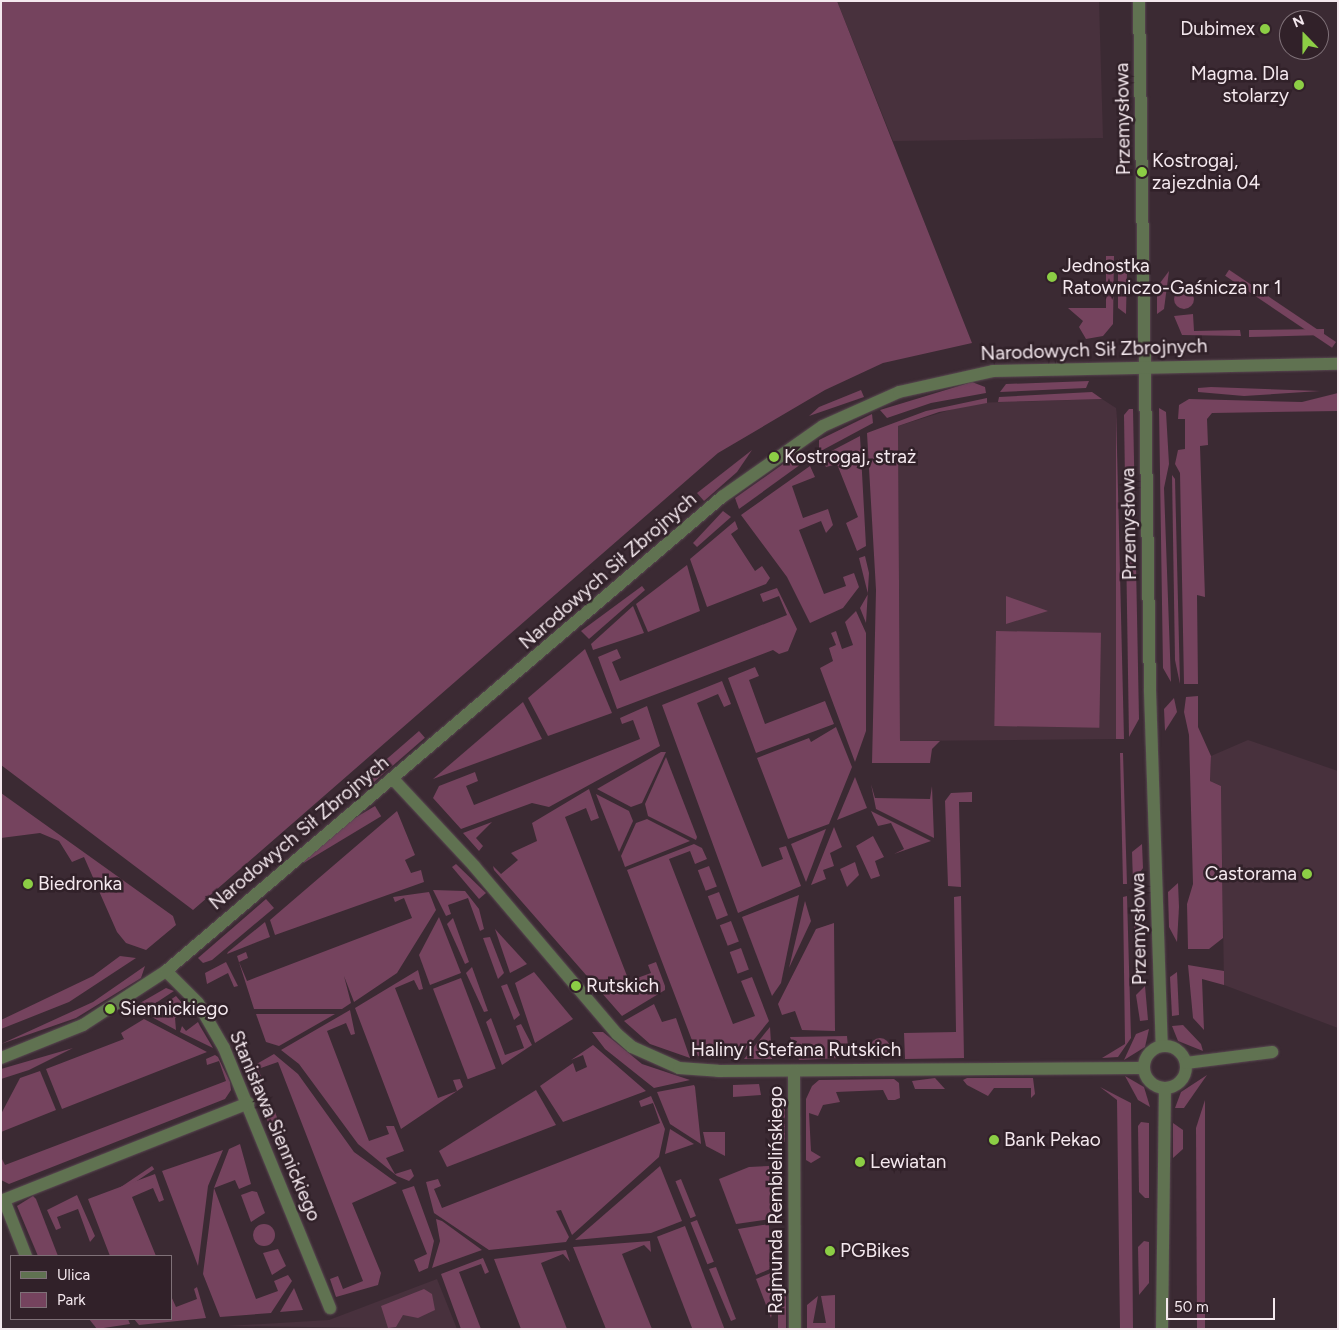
<!DOCTYPE html>
<html>
<head>
<meta charset="utf-8">
<style>
	body { margin:0 }
	#map { position:relative; width:1339px; height:1330px; overflow:hidden; background:#3b2a33; font-family:Figtree,sans-serif }
	div>[style] { position:absolute }
	[style*='--x'] { left:calc(var(--x)*1px); top:calc(var(--y)*1px); width:calc(var(--w)*1px); rotate:calc(var(--a)*1deg) }
	.built>* { inset:0; background:#48313d }
	.green>* { inset:0; background:#75435e; transform-origin:0 0 }
	.round { border-radius:50% }
	.roads { filter:drop-shadow(0 0 1px #594851) drop-shadow(0 0 1px #594851) }
	.minor>* { height:12px; margin:-6px; padding:0 6px; transform-origin:6px; border-radius:6px; background:#607251 }
	.minor>.ring { margin:-6px; padding:0; box-sizing:content-box; background:none; border:12px solid #607251; border-radius:50% }
	.dots>* { width:14px; height:14px; translate:-50% -50%; box-sizing:border-box; border:2px solid #312129; border-radius:50% }
	span { translate:-50% -50%; white-space:nowrap; text-align:center; line-height:1.15; -webkit-text-stroke:5px #312129; paint-order:stroke }
	.poi-label { font-size:19px; color:#f4e8ee }
	.right { translate:-100% -50%; text-align:right }
	.left { translate:0 -50%; text-align:left }
	.street-label { font-size:19px; color:#f4e8ee }
	.frame { position:absolute; inset:0; border:2px solid #f4e8ee; pointer-events:none }
	.legend { position:absolute; left:10px; top:1255px; width:162px; height:65px; box-sizing:border-box; background:#312129; border:1px solid #7f7178; margin:0; padding:6px 9px; list-style:none; font-size:15px; color:#f4e8ee }
	.legend li { display:flex; align-items:center; gap:10px; height:25px }
	.legend b { width:25px; border:1px solid #7f7178 }
	.north { position:absolute; left:1279px; top:10px; width:50px; height:50px; box-sizing:border-box; background:#312129; border:1px solid #7f7178; border-radius:50%; rotate:338deg; font-size:14px; font-weight:700; line-height:20px; text-align:center; color:#f4e8ee }
	.north::after { content:''; display:block; margin:auto; width:18px; height:22px; background:#8cce45; clip-path:polygon(50% 0,100% 100%,50% 72%,0 100%) }
	.scale { position:absolute; left:1166px; top:1298px; width:109px; height:22px; box-sizing:border-box; border:2px solid #f4e8ee; border-top:0; padding-left:6px; font-size:15px; line-height:18px; white-space:nowrap; color:#f4e8ee; -webkit-text-stroke:4px #312129; paint-order:stroke }
</style>
</head>
<body>
<div id="map">
	<div class="built">
		<div style="clip-path:polygon(837px 1px,1099px 1px,1103px 138px,893px 141px)"></div>
		<div style="clip-path:polygon(1102px 399px,1116px 408px,1116px 739px,900px 741px,898px 426px,972px 403px)"></div>
		<div style="clip-path:polygon(1248px 740px,1338px 771px,1338px 1028px,1224px 985px,1221px 786px,1210px 781px,1211px 756px)"></div>
		<div style="clip-path:polygon(437px 1279px,457px 1329px,227px 1326px,329px 1320px)"></div>
	</div>
	<div class="green">
		<div style="clip-path:polygon(1px 1px,837px 1px,972px 343px,883px 363px,825px 390px,718px 453px,193px 910px,1px 765px)"></div>
		<div style="clip-path:polygon(1106px 256px,1114px 256px,1113px 324px,1103px 336px,1086px 339px,1079px 327px,1083px 321px,1068px 308px,1106px 308px)"></div>
		<div style="clip-path:polygon(1118px 259px,1127px 271px,1126px 314px,1118px 308px)"></div>
		<div style="clip-path:polygon(1169px 271px,1164px 309px,1157px 314px,1157px 287px)"></div>
		<div class="round" style="left:1174px;top:289px;width:20px;height:20px"></div>
		<div style="clip-path:polygon(1193px 314px,1194px 331px,1240px 330px,1241px 336px,1182px 335px,1174px 316px)"></div>
		<div style="clip-path:polygon(1324px 329px,1324px 335px,1249px 337px,1249px 330px)"></div>
		<div style="left:1336px;top:342px;width:7px;height:129px;rotate:124deg"></div>
		<div style="clip-path:polygon(1089px 381px,1086px 388px,1000px 392px,1006px 384px)"></div>
		<div style="clip-path:polygon(972px 382px,985px 387px,986px 393px,931px 403px,887px 418px,880px 410px)"></div>
		<div style="clip-path:polygon(1198px 388px,1211px 387px,1320px 391px,1244px 396px,1198px 392px)"></div>
		<div style="clip-path:polygon(861px 390px,864px 397px,809px 416px,819px 407px)"></div>
		<div style="clip-path:polygon(1092px 392px,1102px 399px,998px 402px,999px 397px)"></div>
		<div style="clip-path:polygon(1338px 393px,1338px 411px,1212px 413px,1207px 419px,1208px 445px,1200px 446px,1205px 597px,1197px 595px,1198px 684px,1184px 684px,1180px 473px,1175px 464px,1178px 450px,1185px 449px,1185px 419px,1178px 419px,1179px 405px,1189px 399px,1302px 402px)"></div>
		<div style="clip-path:polygon(987px 398px,987px 403px,939px 412px,898px 426px,900px 741px,940px 741px,932px 749px,930px 763px,872px 763px,876px 590px,867px 433px,926px 411px)"></div>
		<div style="clip-path:polygon(1116px 408px,1124px 739px,1116px 739px)"></div>
		<div style="clip-path:polygon(1159px 408px,1166px 412px,1169px 464px,1164px 488px,1171px 682px,1163px 668px)"></div>
		<div style="clip-path:polygon(1129px 409px,1133px 409px,1139px 719px,1129px 737px,1124px 415px)"></div>
		<div style="clip-path:polygon(872px 414px,873px 423px,819px 452px,819px 440px)"></div>
		<div style="clip-path:polygon(860px 436px,866px 546px,857px 551px,846px 523px,858px 517px,837px 464px,826px 467px,820px 457px)"></div>
		<div style="clip-path:polygon(752px 450px,737px 472px,704px 501px,697px 493px)"></div>
		<div style="clip-path:polygon(800px 452px,808px 459px,739px 509px,735px 498px)"></div>
		<div style="clip-path:polygon(810px 466px,815px 477px,792px 486px,803px 518px,828px 509px,833px 525px,826px 533px,821px 521px,799px 530px,824px 594px,846px 586px,843px 577px,854px 573px,859px 587px,843px 608px,810px 623px,787px 577px,741px 515px)"></div>
		<div style="clip-path:polygon(1172px 475px,1175px 479px,1180px 684px,1175px 660px)"></div>
		<div style="clip-path:polygon(723px 511px,731px 517px,697px 547px,693px 543px)"></div>
		<div style="clip-path:polygon(735px 521px,738px 529px,731px 534px,755px 571px,762px 566px,770px 578px,766px 584px,707px 607px,690px 559px)"></div>
		<div style="clip-path:polygon(865px 556px,869px 573px,866px 623px,860px 608px,868px 594px,859px 558px)"></div>
		<div style="clip-path:polygon(687px 565px,700px 611px,648px 632px,636px 604px)"></div>
		<div style="clip-path:polygon(642px 586px,645px 590px,589px 639px,581px 631px)"></div>
		<div style="clip-path:polygon(777px 588px,797px 629px,788px 651px,779px 654px,773px 650px,617px 709px,598px 657px,617px 649px,621px 658px,612px 662px,620px 681px,787px 615px,779px 596px,763px 602px,760px 594px)"></div>
		<div style="clip-path:polygon(1006px 596px,1048px 611px,1006px 624px)"></div>
		<div style="clip-path:polygon(633px 606px,644px 633px,593px 650px,591px 644px)"></div>
		<div style="clip-path:polygon(856px 611px,866px 633px,866px 731px,855px 762px,820px 668px,833px 661px,829px 648px,836px 645px,831px 633px,836px 631px,842px 649px,853px 645px,845px 622px)"></div>
		<div style="left:996px;top:631px;width:105px;height:95px;rotate:1deg"></div>
		<div style="clip-path:polygon(585px 649px,612px 713px,548px 736px,528px 698px)"></div>
		<div style="clip-path:polygon(755px 667px,759px 676px,749px 680px,765px 724px,825px 701px,834px 724px,756px 753px,728px 678px)"></div>
		<div style="clip-path:polygon(722px 681px,731px 704px,724px 707px,718px 694px,697px 703px,762px 867px,783px 859px,779px 848px,786px 846px,801px 886px,738px 913px,662px 705px)"></div>
		<div style="clip-path:polygon(1198px 696px,1198px 727px,1211px 756px,1210px 781px,1221px 786px,1223px 938px,1209px 949px,1188px 949px,1187px 904px,1193px 884px,1189px 735px,1184px 712px,1186px 697px)"></div>
		<div style="clip-path:polygon(1174px 698px,1177px 712px,1165px 731px,1164px 709px)"></div>
		<div style="clip-path:polygon(523px 702px,542px 739px,433px 779px)"></div>
		<div style="clip-path:polygon(647px 706px,660px 746px,549px 807px,532px 803px,461px 829px,433px 798px,439px 786px,475px 772px,478px 781px,466px 786px,474px 805px,640px 739px,633px 720px,622px 724px,620px 718px)"></div>
		<div style="clip-path:polygon(836px 727px,852px 767px,829px 824px,788px 839px,757px 758px,809px 738px,811px 742px)"></div>
		<div style="left:419px;top:731px;width:9px;height:75px;rotate:49deg"></div>
		<div style="clip-path:polygon(661px 752px,666px 752px,642px 803px,631px 807px,597px 789px)"></div>
		<div style="clip-path:polygon(1120px 753px,1123px 753px,1127px 884px,1123px 884px)"></div>
		<div style="clip-path:polygon(666px 757px,697px 837px,696px 840px,648px 816px,645px 804px)"></div>
		<div style="clip-path:polygon(855px 777px,867px 808px,837px 820px)"></div>
		<div style="clip-path:polygon(871px 784px,875px 798px,930px 799px,932px 786px,934px 838px,876px 809px)"></div>
		<div style="clip-path:polygon(589px 789px,599px 818px,591px 821px,586px 808px,565px 817px,629px 981px,651px 973px,648px 965px,656px 962px,665px 986px,665px 990px,622px 1016px,494px 870px,493px 866px,501px 874px,518px 860px,511px 853px,537px 841px,532px 823px)"></div>
		<div style="clip-path:polygon(972px 792px,972px 802px,959px 802px,961px 887px,948px 886px,945px 801px,951px 793px)"></div>
		<div style="clip-path:polygon(1px 793px,173px 916px,176px 925px,146px 950px,126px 943px,117px 932px,84px 857px,72px 862px,59px 841px,40px 833px,1px 838px)"></div>
		<div style="clip-path:polygon(596px 794px,629px 811px,633px 821px,619px 852px)"></div>
		<div style="left:375px;top:806px;width:12px;height:90px;rotate:59deg"></div>
		<div style="clip-path:polygon(397px 811px,415px 855px,405px 860px,411px 873px,421px 870px,424px 882px,275px 935px,270px 920px)"></div>
		<div style="clip-path:polygon(871px 811px,931px 841px,894px 854px,904px 849px,891px 823px,878px 826px)"></div>
		<div style="clip-path:polygon(647px 819px,690px 841px,625px 867px,621px 856px,636px 823px)"></div>
		<div style="clip-path:polygon(492px 822px,476px 838px,483px 846px,479px 851px,463px 833px)"></div>
		<div style="clip-path:polygon(834px 827px,842px 847px,830px 853px,834px 866px,823px 870px,826px 879px,811px 885px)"></div>
		<div style="clip-path:polygon(826px 829px,806px 882px,791px 844px)"></div>
		<div style="clip-path:polygon(873px 836px,884px 857px,875px 861px,880px 876px,871px 879px,856px 846px)"></div>
		<div style="clip-path:polygon(694px 844px,702px 848px,707px 859px,695px 864px,690px 851px,669px 859px,733px 1024px,755px 1016px,741px 981px,752px 977px,769px 1021px,738px 1059px,698px 1056px,627px 870px)"></div>
		<div style="clip-path:polygon(1142px 844px,1143px 868px,1133px 882px,1132px 852px)"></div>
		<div style="clip-path:polygon(855px 862px,859px 875px,847px 887px,840px 869px)"></div>
		<div style="clip-path:polygon(456px 864px,486px 893px,479px 899px,452px 867px)"></div>
		<div style="left:709px;top:866px;width:22px;height:12px;rotate:69deg"></div>
		<div style="clip-path:polygon(1178px 883px,1179px 907px,1177px 942px,1169px 927px,1168px 892px)"></div>
		<div style="clip-path:polygon(433px 890px,465px 891px,479px 909px,484px 929px,480px 931px,468px 898px,448px 905px,451px 914px,446px 916px)"></div>
		<div style="clip-path:polygon(429px 892px,436px 910px,397px 973px,354px 1002px,344px 976px,351px 1003px,342px 1009px,254px 1009px,237px 956px,246px 952px,248px 958px,239px 962px,247px 981px,412px 918px,404px 898px,395px 902px,393px 897px)"></div>
		<div style="left:719px;top:892px;width:25px;height:12px;rotate:69deg"></div>
		<div style="clip-path:polygon(799px 895px,781px 983px,772px 996px,742px 917px)"></div>
		<div style="clip-path:polygon(961px 896px,964px 1058px,905px 1059px,904px 1033px,956px 1032px,954px 897px)"></div>
		<div style="clip-path:polygon(1127px 896px,1131px 1038px,1118px 1057px,1102px 1058px,1125px 1044px,1123px 897px)"></div>
		<div style="clip-path:polygon(1133px 896px,1144px 907px,1144px 936px,1135px 946px)"></div>
		<div style="clip-path:polygon(266px 899px,274px 908px,212px 960px,203px 963px,198px 958px)"></div>
		<div style="clip-path:polygon(805px 901px,811px 921px,789px 968px)"></div>
		<div style="clip-path:polygon(439px 917px,461px 973px,430px 985px,419px 955px)"></div>
		<div style="clip-path:polygon(453px 918px,469px 962px,465px 964px,447px 924px)"></div>
		<div style="left:731px;top:921px;width:22px;height:12px;rotate:69deg"></div>
		<div style="clip-path:polygon(265px 922px,270px 937px,227px 954px,228px 952px)"></div>
		<div style="clip-path:polygon(834px 923px,835px 1031px,802px 1030px,795px 1011px,782px 1015px,778px 1004px,816px 929px)"></div>
		<div style="clip-path:polygon(495px 929px,527px 964px,510px 973px)"></div>
		<div style="clip-path:polygon(490px 937px,504px 973px,498px 979px,483px 938px)"></div>
		<div style="left:741px;top:948px;width:23px;height:12px;rotate:70deg"></div>
		<div style="clip-path:polygon(120px 956px,136px 958px,69px 1002px,1px 1029px,1px 1020px,93px 976px)"></div>
		<div style="clip-path:polygon(226px 962px,238px 986px,234px 987px,228px 973px,207px 984px,205px 973px)"></div>
		<div style="clip-path:polygon(1188px 965px,1224px 971px,1224px 985px,1202px 979px,1204px 1030px,1193px 1018px)"></div>
		<div style="clip-path:polygon(145px 966px,141px 978px,76px 1018px,1px 1044px,93px 1002px)"></div>
		<div style="clip-path:polygon(472px 967px,488px 1011px,484px 1012px,466px 973px)"></div>
		<div style="clip-path:polygon(418px 970px,423px 989px,419px 990px,414px 980px,395px 988px,438px 1098px,457px 1091px,453px 1080px,460px 1079px,463px 1087px,401px 1129px,355px 1008px)"></div>
		<div style="clip-path:polygon(534px 972px,573px 1019px,535px 1043px,515px 983px)"></div>
		<div style="clip-path:polygon(1177px 972px,1179px 1015px,1172px 1016px,1170px 977px)"></div>
		<div style="left:461px;top:978px;width:97px;height:30px;rotate:69deg"></div>
		<div style="clip-path:polygon(507px 984px,520px 1015px,514px 1020px,501px 986px)"></div>
		<div style="clip-path:polygon(1145px 986px,1148px 1020px,1140px 1021px,1136px 995px)"></div>
		<div style="clip-path:polygon(166px 988px,174px 991px,136px 1016px,140px 1003px)"></div>
		<div style="clip-path:polygon(176px 996px,188px 1010px,175px 1018px,176px 1030px,148px 1015px)"></div>
		<div style="clip-path:polygon(654px 1004px,662px 1022px,676px 1018px,690px 1058px,650px 1044px,624px 1021px)"></div>
		<div style="clip-path:polygon(350px 1010px,355px 1034px,351px 1035px,346px 1023px,327px 1031px,369px 1141px,389px 1134px,386px 1126px,394px 1126px,404px 1151px,386px 1158px,395px 1174px,411px 1169px,414px 1176px,409px 1181px,397px 1176px,358px 1144px,299px 1064px,281px 1050px)"></div>
		<div style="clip-path:polygon(256px 1014px,335px 1014px,279px 1046px,266px 1042px)"></div>
		<div style="clip-path:polygon(491px 1018px,505px 1055px,524px 1048px,516px 1026px,521px 1024px,532px 1045px,502px 1065px,486px 1022px)"></div>
		<div style="clip-path:polygon(144px 1019px,207px 1052px,62px 1109px,46px 1069px,124px 1039px,121px 1033px)"></div>
		<div style="clip-path:polygon(198px 1022px,200px 1026px,213px 1048px,180px 1032px,182px 1026px,186px 1031px)"></div>
		<div style="clip-path:polygon(1183px 1025px,1201px 1044px,1203px 1051px,1178px 1041px,1172px 1026px)"></div>
		<div style="clip-path:polygon(770px 1027px,772px 1059px,744px 1059px)"></div>
		<div style="clip-path:polygon(1149px 1029px,1145px 1047px,1124px 1060px,1136px 1034px)"></div>
		<div style="clip-path:polygon(592px 1032px,603px 1032px,642px 1064px,690px 1080px,654px 1088px,605px 1049px)"></div>
		<div style="clip-path:polygon(847px 1036px,848px 1047px,840px 1058px,799px 1060px,790px 1037px)"></div>
		<div class="round" style="left:870px;top:1038px;width:20px;height:20px"></div>
		<div style="clip-path:polygon(593px 1045px,646px 1091px,563px 1122px,540px 1086px,573px 1063px,576px 1072px,587px 1067px,583px 1055px,571px 1060px)"></div>
		<div style="clip-path:polygon(73px 1048px,29px 1070px,1px 1079px,1px 1069px)"></div>
		<div style="clip-path:polygon(274px 1054px,298px 1074px,354px 1152px,397px 1183px,352px 1203px,381px 1273px,378px 1285px,336px 1297px,330px 1279px,338px 1276px,343px 1289px,363px 1281px,278px 1062px,258px 1069px,261px 1076px,255px 1078px,248px 1069px)"></div>
		<div style="clip-path:polygon(215px 1055px,218px 1057px,230px 1082px,231px 1090px,225px 1099px,9px 1184px,1px 1180px,1px 1157px,5px 1165px,226px 1081px,219px 1061px,207px 1065px,206px 1059px)"></div>
		<div style="clip-path:polygon(40px 1071px,56px 1110px,1px 1132px,1px 1114px,20px 1078px)"></div>
		<div style="clip-path:polygon(1207px 1075px,1184px 1108px,1175px 1108px,1181px 1092px)"></div>
		<div style="clip-path:polygon(1125px 1076px,1144px 1087px,1150px 1107px,1138px 1100px)"></div>
		<div style="clip-path:polygon(935px 1078px,945px 1089px,915px 1089px,912px 1081px)"></div>
		<div style="clip-path:polygon(967px 1078px,1033px 1078px,1035px 1094px,1031px 1098px,1031px 1088px,994px 1088px,988px 1096px,967px 1085px,963px 1080px)"></div>
		<div style="clip-path:polygon(894px 1079px,899px 1083px,900px 1098px,895px 1100px,888px 1100px,883px 1090px,836px 1092px,840px 1102px,823px 1105px,818px 1116px,809px 1113px,811px 1151px,821px 1157px,811px 1163px,806px 1160px,806px 1099px,812px 1086px,819px 1080px)"></div>
		<div style="clip-path:polygon(759px 1084px,761px 1095px,733px 1097px,733px 1085px)"></div>
		<div style="clip-path:polygon(694px 1085px,695px 1087px,701px 1144px,670px 1124px,657px 1092px)"></div>
		<div style="clip-path:polygon(1100px 1087px,1131px 1103px,1133px 1329px,1120px 1329px,1117px 1100px)"></div>
		<div style="clip-path:polygon(536px 1090px,556px 1125px,447px 1167px,439px 1151px)"></div>
		<div style="clip-path:polygon(651px 1096px,665px 1129px,659px 1157px,572px 1235px,561px 1210px,556px 1211px,569px 1237px,566px 1242px,489px 1250px,434px 1213px,426px 1182px,438px 1179px,441px 1186px,434px 1189px,442px 1208px,660px 1123px,653px 1103px,641px 1107px,639px 1101px)"></div>
		<div style="clip-path:polygon(785px 1100px,785px 1142px,780px 1142px,778px 1101px)"></div>
		<div style="clip-path:polygon(1205px 1100px,1205px 1329px,1197px 1329px,1196px 1128px)"></div>
		<div style="clip-path:polygon(273px 1106px,282px 1132px,276px 1134px,271px 1132px,265px 1113px)"></div>
		<div style="clip-path:polygon(1141px 1122px,1149px 1123px,1149px 1198px,1145px 1198px,1139px 1192px,1138px 1126px)"></div>
		<div style="clip-path:polygon(1173px 1123px,1183px 1130px,1183px 1149px,1173px 1158px)"></div>
		<div style="clip-path:polygon(670px 1129px,694px 1144px,665px 1154px)"></div>
		<div style="clip-path:polygon(703px 1132px,725px 1132px,725px 1156px,706px 1146px)"></div>
		<div style="clip-path:polygon(240px 1144px,251px 1184px,239px 1189px,235px 1180px,214px 1188px,256px 1299px,278px 1291px,274px 1281px,288px 1275px,292px 1281px,271px 1313px,220px 1317px,203px 1274px,214px 1188px,229px 1149px)"></div>
		<div style="clip-path:polygon(223px 1150px,208px 1186px,198px 1266px,162px 1171px)"></div>
		<div style="left:152px;top:1166px;width:4px;height:72px;rotate:56deg"></div>
		<div style="clip-path:polygon(660px 1166px,682px 1221px,651px 1233px,575px 1240px)"></div>
		<div style="clip-path:polygon(769px 1166px,771px 1219px,736px 1224px,719px 1179px,749px 1167px)"></div>
		<div style="clip-path:polygon(155px 1174px,164px 1200px,159px 1202px,153px 1188px,132px 1197px,156px 1256px,110px 1256px,88px 1199px)"></div>
		<div style="left:681px;top:1179px;width:40px;height:6px;rotate:68deg"></div>
		<div style="clip-path:polygon(414px 1186px,434px 1241px,428px 1268px,419px 1272px,414px 1260px,427px 1254px,402px 1190px)"></div>
		<div style="clip-path:polygon(252px 1191px,257px 1192px,265px 1213px,251px 1222px,241px 1195px)"></div>
		<div style="clip-path:polygon(77px 1195px,95px 1236px,90px 1242px,78px 1209px,57px 1217px,61px 1228px,56px 1230px,47px 1210px)"></div>
		<div style="clip-path:polygon(33px 1196px,36px 1199px,58px 1256px,38px 1256px,17px 1206px)"></div>
		<div style="clip-path:polygon(436px 1219px,442px 1221px,482px 1250px,432px 1268px,440px 1241px)"></div>
		<div style="left:697px;top:1220px;width:45px;height:7px;rotate:68deg"></div>
		<div style="clip-path:polygon(769px 1224px,770px 1269px,756px 1275px,738px 1229px)"></div>
		<div class="round" style="left:253px;top:1224px;width:22px;height:22px"></div>
		<div style="left:685px;top:1226px;width:110px;height:30px;rotate:69deg"></div>
		<div style="clip-path:polygon(650px 1241px,651px 1252px,644px 1245px,622px 1254px,652px 1329px,606px 1329px,573px 1247px)"></div>
		<div style="clip-path:polygon(1144px 1241px,1149px 1242px,1149px 1283px,1139px 1295px,1138px 1247px)"></div>
		<div style="clip-path:polygon(278px 1249px,286px 1266px,272px 1275px,263px 1253px)"></div>
		<div style="clip-path:polygon(566px 1250px,570px 1262px,563px 1254px,541px 1263px,567px 1329px,521px 1329px,494px 1259px)"></div>
		<div style="clip-path:polygon(483px 1258px,489px 1272px,485px 1274px,481px 1264px,459px 1272px,481px 1329px,461px 1329px,441px 1274px)"></div>
		<div style="clip-path:polygon(716px 1267px,736px 1319px,731px 1321px,709px 1269px)"></div>
		<div style="clip-path:polygon(771px 1273px,772px 1313px,771px 1318px,756px 1279px)"></div>
		<div style="clip-path:polygon(197px 1287px,206px 1318px,139px 1325px,134px 1319px,171px 1319px,171px 1296px,176px 1307px,197px 1299px,194px 1289px)"></div>
		<div style="clip-path:polygon(294px 1288px,303px 1310px,280px 1312px)"></div>
		<div style="clip-path:polygon(424px 1289px,432px 1294px,435px 1310px,418px 1318px,403px 1315px,396px 1327px,388px 1328px,381px 1306px)"></div>
		<div style="left:778px;top:1294px;width:8px;height:35px"></div>
		<div style="clip-path:polygon(835px 1295px,835px 1329px,807px 1329px,807px 1305px,818px 1296px,813px 1323px,826px 1323px,821px 1296px)"></div>
		<div style="clip-path:polygon(89px 1319px,128px 1319px,130px 1324px,97px 1329px)"></div>
	</div>
	<div class="roads">
		<div class="minor">
			<div style="--x:1139;--y:1;--w:690;--a:89.09"></div>
			<div style="--x:1150;--y:691;--w:355;--a:88.1"></div>
			<div style="--x:393;--y:779;--w:119;--a:47"></div>
			<div style="--x:474;--y:866;--w:221;--a:49.6"></div>
			<div style="--x:617;--y:1034;--w:20;--a:41"></div>
			<div style="--x:632;--y:1047;--w:51;--a:24.1"></div>
			<div style="--x:679;--y:1068;--w:39;--a:4"></div>
			<div style="--x:718;--y:1071;--w:426;--a:-0.4"></div>
			<div style="--x:166;--y:971;--w:45;--a:45"></div>
			<div style="--x:198;--y:1003;--w:52;--a:60"></div>
			<div style="--x:224;--y:1048;--w:281;--a:67.8"></div>
			<div class="ring" style="left:1144px;top:1046px;width:30px;height:30px"></div>
			<div style="--x:1;--y:1058;--w:88;--a:-21.9"></div>
			<div style="--x:83;--y:1025;--w:99;--a:-33"></div>
			<div style="--x:166;--y:971;--w:731;--a:-40.45"></div>
			<div style="--x:722;--y:497;--w:123;--a:-35.1"></div>
			<div style="--x:823;--y:426;--w:83;--a:-24.1"></div>
			<div style="--x:899;--y:392;--w:96;--a:-12.6"></div>
			<div style="--x:993;--y:371;--w:345;--a:-1.2"></div>
			<div style="--x:1186;--y:1063;--w:87;--a:-7.3"></div>
			<div style="--x:794;--y:1071;--w:258;--a:89.8"></div>
			<div style="--x:4;--y:1200;--w:60;--a:68.6"></div>
			<div style="--x:1;--y:1201;--w:266;--a:-21.6"></div>
			<div style="--x:1162;--y:1329;--w:240;--a:-89.3"></div>
		</div>
	</div>
	<div class="dots">
		<div style="left:1265px;top:29px;background:#8cce45"></div>
		<div style="left:1299px;top:85px;background:#8cce45"></div>
		<div style="left:1142px;top:172px;background:#8cce45"></div>
		<div style="left:1052px;top:277px;background:#8cce45"></div>
		<div style="left:774px;top:457px;background:#8cce45"></div>
		<div style="left:1307px;top:874px;background:#8cce45"></div>
		<div style="left:28px;top:884px;background:#8cce45"></div>
		<div style="left:576px;top:986px;background:#8cce45"></div>
		<div style="left:110px;top:1009px;background:#8cce45"></div>
		<div style="left:994px;top:1140px;background:#8cce45"></div>
		<div style="left:860px;top:1162px;background:#8cce45"></div>
		<div style="left:830px;top:1251px;background:#8cce45"></div>
	</div>
	<div class="poi-label">
		<span class="right" style="left:1255px;top:29px">Dubimex</span>
		<span class="right" style="left:1289px;top:85px">Magma. Dla<br>stolarzy</span>
		<span class="left" style="left:1152px;top:172px">Kostrogaj,<br>zajezdnia 04</span>
		<span class="left" style="left:1062px;top:277px">Jednostka<br>Ratowniczo-Gaśnicza nr 1</span>
		<span class="left" style="left:784px;top:457px">Kostrogaj, straż</span>
		<span class="right" style="left:1297px;top:874px">Castorama</span>
		<span class="left" style="left:38px;top:884px">Biedronka</span>
		<span class="left" style="left:586px;top:986px">Rutskich</span>
		<span class="left" style="left:120px;top:1009px">Siennickiego</span>
		<span class="left" style="left:1004px;top:1140px">Bank Pekao</span>
		<span class="left" style="left:870px;top:1162px">Lewiatan</span>
		<span class="left" style="left:840px;top:1251px">PGBikes</span>
	</div>
	<div class="street-label">
		<span style="left:1123px;top:119px;rotate:-91deg">Przemysłowa</span>
		<span style="left:1094px;top:350px;rotate:-2deg">Narodowych Sił Zbrojnych</span>
		<span style="left:1129px;top:524px;rotate:-91deg">Przemysłowa</span>
		<span style="left:608px;top:571px;rotate:-41deg">Narodowych Sił Zbrojnych</span>
		<span style="left:299px;top:833px;rotate:-40deg">Narodowych Sił Zbrojnych</span>
		<span style="left:1139px;top:929px;rotate:-91deg">Przemysłowa</span>
		<span style="left:796px;top:1050px">Haliny i Stefana Rutskich</span>
		<span style="left:275px;top:1126px;rotate:67deg">Stanisława Siennickiego</span>
		<span style="left:776px;top:1200px;rotate:-90deg">Rajmunda Rembielińskiego</span>
	</div>
	<div class="frame"></div>
	<ul class="legend">
	<li><b style="height:6px;background:#607251"></b>Ulica</li>
	<li><b style="height:14px;background:#75435e"></b>Park</li>
	</ul>
	<div class="north">N</div>
	<div class="scale">50 m</div>
</div>
</body>
</html>
